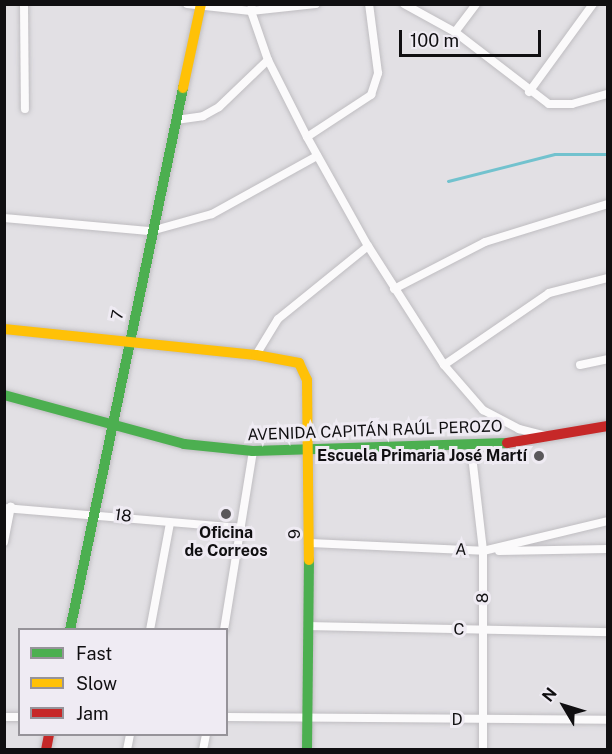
<!DOCTYPE html>
<html>
<head>
<meta charset="utf-8">
<style>
	body { margin:0 }
	#map { position:relative; width:612px; height:754px; overflow:hidden; background:#e2e0e4; font-family:"Public Sans",sans-serif }
	div>[style] { position:absolute }
	[style*='--x'] { left:calc(var(--x)*1px); top:calc(var(--y)*1px); width:calc(var(--w)*1px); rotate:calc(var(--a)*1deg) }
	.stream>* { height:3px; margin:-1.5px; padding:0 1.5px; transform-origin:1.5px; border-radius:1.5px; background:#72c2ce }
	.roads { filter:drop-shadow(0 0 2px #bfbdc1) drop-shadow(0 0 2px #bfbdc1) }
	.street>* { height:8px; margin:-4px; padding:0 4px; transform-origin:4px; border-radius:4px; background:#fbfafb }
	.fast>* { height:10px; margin:-5px; padding:0 5px; transform-origin:5px; border-radius:5px; background:#4caf50 }
	.slow>* { height:10px; margin:-5px; padding:0 5px; transform-origin:5px; border-radius:5px; background:#ffc107 }
	.jam>* { height:10px; margin:-5px; padding:0 5px; transform-origin:5px; border-radius:5px; background:#c62828 }
	.dots>* { width:16px; height:16px; translate:-50% -50%; box-sizing:border-box; border:3px solid #efebf3; border-radius:50% }
	span { translate:-50% -50%; white-space:nowrap; text-align:center; line-height:1.15; -webkit-text-stroke:6px #efebf3; paint-order:stroke }
	.street-label { font-size:16px; color:#100f11 }
	.poi-label { font-size:16px; color:#100f11; font-weight:700 }
	.right { translate:-100% -50%; text-align:right }
	.frame { position:absolute; inset:0; border:6px solid #100f11; pointer-events:none }
	.legend { position:absolute; left:18px; top:628px; width:210px; height:108px; box-sizing:border-box; background:#efebf3; border:2px solid #969399; margin:0; padding:8px 10px; list-style:none; font-size:18px; color:#100f11 }
	.legend li { display:flex; align-items:center; gap:12px; height:30px }
	.legend b { width:30px; border:2px solid #969399 }
	.north { position:absolute; left:534px; top:676px; width:60px; height:60px; -webkit-text-stroke:4px #efebf3; paint-order:stroke; rotate:308deg; font-size:16px; font-weight:700; line-height:24px; text-align:center; color:#100f11 }
	.north::after { content:''; display:block; margin:auto; width:21px; height:27px; background:#100f11; clip-path:polygon(50% 0,100% 100%,50% 72%,0 100%) }
	.scale { position:absolute; left:399px; top:30px; width:142px; height:27px; box-sizing:border-box; border:3px solid #100f11; border-top:0; padding-left:8px; font-size:18px; line-height:21px; white-space:nowrap; color:#100f11; -webkit-text-stroke:4px #efebf3; paint-order:stroke }
</style>
</head>
<body>
<div id="map">
	<div class="stream">
		<div style="--x:448;--y:181;--w:110;--a:-14.2"></div>
		<div style="--x:555;--y:154;--w:53;--a:0"></div>
	</div>
	<div class="roads">
		<div class="street">
			<div style="--x:24;--y:4;--w:105;--a:89.5"></div>
			<div style="--x:187;--y:4;--w:64;--a:6.2"></div>
			<div style="--x:251;--y:11;--w:65;--a:-6.1"></div>
			<div style="--x:252;--y:4;--w:7;--a:98"></div>
			<div style="--x:251;--y:11;--w:52;--a:70.9"></div>
			<div style="--x:268;--y:60;--w:86;--a:63.1"></div>
			<div style="--x:307;--y:137;--w:125;--a:60.8"></div>
			<div style="--x:368;--y:246;--w:141;--a:57.4"></div>
			<div style="--x:444;--y:365;--w:60;--a:49.1"></div>
			<div style="--x:483;--y:410;--w:41;--a:27.8"></div>
			<div style="--x:519;--y:429;--w:29;--a:14"></div>
			<div style="--x:404;--y:4;--w:58;--a:28.8"></div>
			<div style="--x:455;--y:32;--w:118;--a:37.5"></div>
			<div style="--x:549;--y:104;--w:23;--a:0"></div>
			<div style="--x:572;--y:104;--w:37;--a:-16"></div>
			<div style="--x:455;--y:32;--w:35;--a:-53"></div>
			<div style="--x:529;--y:92;--w:109;--a:-54"></div>
			<div style="--x:176;--y:120;--w:27;--a:-8"></div>
			<div style="--x:203;--y:116;--w:18;--a:-29"></div>
			<div style="--x:219;--y:107;--w:68;--a:-43.8"></div>
			<div style="--x:307;--y:137;--w:77;--a:-33.3"></div>
			<div style="--x:371;--y:95;--w:23;--a:-72"></div>
			<div style="--x:378;--y:73;--w:70;--a:-97.4"></div>
			<div style="--x:4;--y:218;--w:148;--a:5.1"></div>
			<div style="--x:151;--y:231;--w:63;--a:-15.6"></div>
			<div style="--x:212;--y:214;--w:120;--a:-28.9"></div>
			<div style="--x:394;--y:289;--w:102;--a:-27.3"></div>
			<div style="--x:485;--y:242;--w:129;--a:-17.2"></div>
			<div style="--x:256;--y:355;--w:42;--a:-58.6"></div>
			<div style="--x:278;--y:319;--w:116;--a:-39"></div>
			<div style="--x:444;--y:365;--w:127;--a:-34.4"></div>
			<div style="--x:549;--y:293;--w:61;--a:-14.3"></div>
			<div style="--x:580;--y:365;--w:29;--a:-12"></div>
			<div style="--x:471;--y:447;--w:105;--a:83.4"></div>
			<div style="--x:483;--y:551;--w:199;--a:90"></div>
			<div style="--x:4;--y:508;--w:238;--a:4.8"></div>
			<div style="--x:4;--y:542;--w:36;--a:-79"></div>
			<div style="--x:310;--y:543;--w:173;--a:2.6"></div>
			<div style="--x:483;--y:551;--w:129;--a:-13.5"></div>
			<div style="--x:499;--y:551;--w:109;--a:-1.1"></div>
			<div style="--x:310;--y:626;--w:298;--a:1.2"></div>
			<div style="--x:150;--y:630;--w:109;--a:-79.4"></div>
			<div style="--x:224;--y:630;--w:181;--a:-80.8"></div>
			<div style="--x:4;--y:717;--w:16;--a:0"></div>
			<div style="--x:226;--y:717;--w:382;--a:0.4"></div>
			<div style="--x:127;--y:750;--w:16;--a:-79"></div>
			<div style="--x:203;--y:750;--w:16;--a:-79"></div>
		</div>
		<div class="fast">
			<div style="--x:4;--y:395;--w:187;--a:15.2"></div>
			<div style="--x:184;--y:444;--w:69;--a:5.8"></div>
			<div style="--x:253;--y:451;--w:254;--a:-1.8"></div>
			<div style="--x:70;--y:630;--w:554;--a:-78.22"></div>
			<div style="--x:307;--y:750;--w:190;--a:-89.4"></div>
		</div>
		<div class="slow">
			<div style="--x:183;--y:88;--w:86;--a:-77.9"></div>
			<div style="--x:4;--y:329;--w:253;--a:5.9"></div>
			<div style="--x:256;--y:355;--w:44;--a:10.5"></div>
			<div style="--x:299;--y:363;--w:19;--a:65"></div>
			<div style="--x:307;--y:380;--w:180;--a:89.4"></div>
		</div>
		<div class="jam">
			<div style="--x:507;--y:443;--w:102;--a:-9.6"></div>
			<div style="--x:46;--y:750;--w:16;--a:-79"></div>
		</div>
	</div>
	<div class="dots">
		<div style="left:539px;top:456px;background:#5a585b"></div>
		<div style="left:226px;top:514px;background:#5a585b"></div>
	</div>
	<div class="street-label">
		<span style="left:118px;top:315px;rotate:-78deg">7</span>
		<span style="left:375px;top:431px;rotate:-2deg">AVENIDA CAPITÁN RAÚL PEROZO</span>
		<span style="left:123px;top:516px;rotate:8deg">18</span>
		<span style="left:295px;top:534px;rotate:-92deg">9</span>
		<span style="left:461px;top:550px;rotate:3deg">A</span>
		<span style="left:483px;top:598px;rotate:-91deg">8</span>
		<span style="left:459px;top:630px;rotate:2deg">C</span>
		<span style="left:457px;top:720px">D</span>
	</div>
	<div class="poi-label">
		<span class="right" style="left:527px;top:456px">Escuela Primaria José Martí</span>
		<span style="left:226px;top:542px">Oficina<br>de Correos</span>
	</div>
	<div class="frame"></div>
	<ul class="legend">
	<li><b style="height:8px;background:#4caf50"></b>Fast</li>
	<li><b style="height:8px;background:#ffc107"></b>Slow</li>
	<li><b style="height:8px;background:#c62828"></b>Jam</li>
	</ul>
	<div class="north">N</div>
	<div class="scale">100 m</div>
</div>
</body>
</html>
